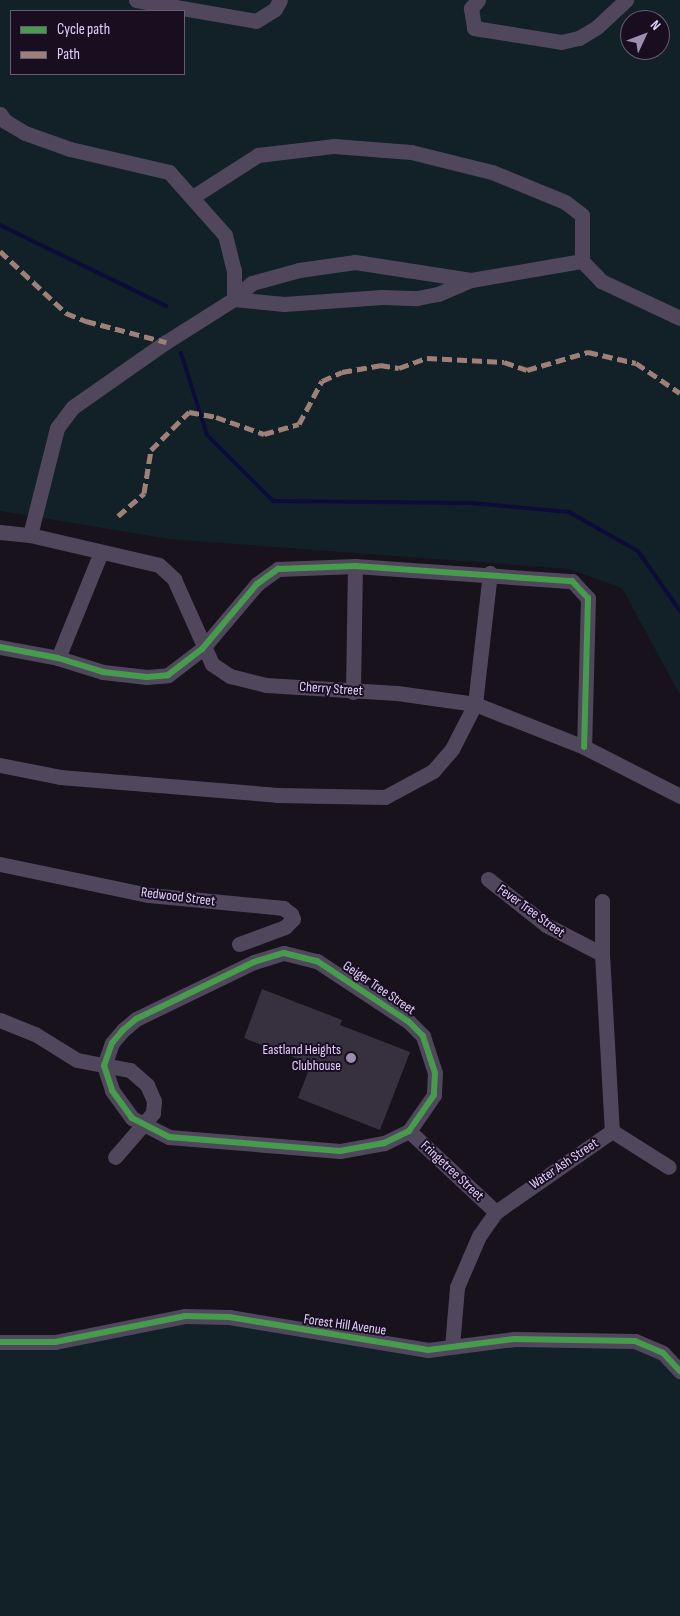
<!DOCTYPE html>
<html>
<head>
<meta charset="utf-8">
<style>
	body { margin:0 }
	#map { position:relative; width:680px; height:1616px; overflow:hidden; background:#17121c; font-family:"Sofia Sans Condensed",sans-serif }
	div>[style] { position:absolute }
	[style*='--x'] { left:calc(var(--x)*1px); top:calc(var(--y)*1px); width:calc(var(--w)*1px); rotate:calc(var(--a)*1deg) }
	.green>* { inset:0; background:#122028 }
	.stream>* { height:4px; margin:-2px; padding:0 2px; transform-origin:2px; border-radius:2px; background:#0c0c39 }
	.building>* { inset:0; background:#37303e }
	.street>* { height:15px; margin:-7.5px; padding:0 7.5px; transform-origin:7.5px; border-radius:7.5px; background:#50475d }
	.quiet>* { height:5px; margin-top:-2.5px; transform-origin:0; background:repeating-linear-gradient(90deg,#9e8076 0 10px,transparent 0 15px) }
	.cycleway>* { height:6px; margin:-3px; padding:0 3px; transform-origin:3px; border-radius:3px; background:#469c4c }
	.dots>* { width:14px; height:14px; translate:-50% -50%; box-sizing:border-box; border:2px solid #180e20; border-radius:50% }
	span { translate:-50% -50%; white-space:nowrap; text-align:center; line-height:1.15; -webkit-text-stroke:4px #180e20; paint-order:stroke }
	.street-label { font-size:14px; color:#e5cffd }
	.poi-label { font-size:14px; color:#e5cffd }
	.right { translate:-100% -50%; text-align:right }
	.legend { position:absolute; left:10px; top:10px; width:175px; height:65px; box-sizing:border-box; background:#180e20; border:1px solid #6a5b78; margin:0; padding:6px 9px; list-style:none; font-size:15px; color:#e5cffd }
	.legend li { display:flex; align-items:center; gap:10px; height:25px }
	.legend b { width:25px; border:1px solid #6a5b78 }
	.north { position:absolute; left:620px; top:10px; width:50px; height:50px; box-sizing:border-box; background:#180e20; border:1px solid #6a5b78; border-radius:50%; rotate:47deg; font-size:14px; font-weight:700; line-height:20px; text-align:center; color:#e5cffd }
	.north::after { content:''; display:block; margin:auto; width:18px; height:22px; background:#9d8dae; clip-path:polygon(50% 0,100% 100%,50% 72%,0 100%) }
</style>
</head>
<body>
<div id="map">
	<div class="green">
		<div style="clip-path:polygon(evenodd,0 0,680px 0,680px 695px,622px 588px,569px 569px,168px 539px,0 511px,0 0,11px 11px,184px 11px,184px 74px,11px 74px,11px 11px,0 0,630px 20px,660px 20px,660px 50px,630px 50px,630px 20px)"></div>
		<div style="clip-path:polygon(185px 1316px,428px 1350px,635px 1341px,680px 1371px,680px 1616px,0 1616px,0 1342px,23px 1343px)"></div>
	</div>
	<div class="stream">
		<div style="--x:0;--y:225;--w:185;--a:26"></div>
		<div style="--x:181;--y:353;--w:86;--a:72.4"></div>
		<div style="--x:207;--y:435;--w:93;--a:45"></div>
		<div style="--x:273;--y:501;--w:199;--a:0.6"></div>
		<div style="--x:472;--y:503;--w:97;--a:5.3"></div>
		<div style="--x:569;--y:512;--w:79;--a:29.5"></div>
		<div style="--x:638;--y:551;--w:73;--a:55"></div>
	</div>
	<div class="building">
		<div style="clip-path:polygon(262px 989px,342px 1020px,340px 1025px,410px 1052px,380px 1130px,298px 1098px,311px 1064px,244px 1038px)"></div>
	</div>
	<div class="street">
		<div style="--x:136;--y:0;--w:122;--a:9.9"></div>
		<div style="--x:256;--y:21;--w:22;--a:-32"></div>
		<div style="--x:275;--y:9;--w:10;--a:-61"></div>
		<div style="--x:478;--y:0;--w:11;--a:131"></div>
		<div style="--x:471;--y:8;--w:20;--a:81"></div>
		<div style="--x:474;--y:28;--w:88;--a:9.1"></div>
		<div style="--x:561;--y:42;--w:18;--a:-13"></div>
		<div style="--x:579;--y:38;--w:21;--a:-31"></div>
		<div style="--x:597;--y:27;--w:40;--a:-43"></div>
		<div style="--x:0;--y:114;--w:9;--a:54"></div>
		<div style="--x:5;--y:121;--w:23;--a:31"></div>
		<div style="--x:25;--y:133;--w:48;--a:19.6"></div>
		<div style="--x:70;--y:149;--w:102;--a:13.1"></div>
		<div style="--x:169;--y:172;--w:84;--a:48.4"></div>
		<div style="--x:225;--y:235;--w:37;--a:76"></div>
		<div style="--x:234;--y:271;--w:28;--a:90"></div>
		<div style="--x:194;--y:196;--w:76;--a:-32.6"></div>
		<div style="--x:258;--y:155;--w:77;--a:-6.8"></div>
		<div style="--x:334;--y:146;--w:77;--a:4.5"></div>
		<div style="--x:411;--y:152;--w:83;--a:13.9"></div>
		<div style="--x:492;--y:172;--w:79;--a:22.3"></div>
		<div style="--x:565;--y:202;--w:21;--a:37"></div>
		<div style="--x:582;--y:215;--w:46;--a:90"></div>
		<div style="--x:234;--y:299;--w:50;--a:5.7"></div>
		<div style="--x:284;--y:304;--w:98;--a:-4.1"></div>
		<div style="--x:382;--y:297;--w:35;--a:2"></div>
		<div style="--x:417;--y:298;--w:21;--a:-11"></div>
		<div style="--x:438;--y:294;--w:36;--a:-23"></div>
		<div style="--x:471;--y:280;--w:113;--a:-9.7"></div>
		<div style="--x:582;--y:261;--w:28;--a:46"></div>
		<div style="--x:601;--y:281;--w:87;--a:25.1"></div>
		<div style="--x:0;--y:532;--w:30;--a:6"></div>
		<div style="--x:30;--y:535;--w:132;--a:13.1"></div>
		<div style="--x:159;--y:565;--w:21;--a:43"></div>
		<div style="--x:174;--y:579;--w:93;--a:65.9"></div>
		<div style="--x:212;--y:664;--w:22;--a:34"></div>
		<div style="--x:230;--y:676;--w:37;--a:14"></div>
		<div style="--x:266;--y:685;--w:131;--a:3.5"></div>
		<div style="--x:397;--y:693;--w:79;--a:8"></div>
		<div style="--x:475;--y:704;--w:117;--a:21.5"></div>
		<div style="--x:584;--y:747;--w:108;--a:27"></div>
		<div style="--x:30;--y:535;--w:110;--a:-75.8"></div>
		<div style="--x:57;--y:428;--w:26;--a:-53"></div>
		<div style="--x:73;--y:407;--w:113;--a:-35"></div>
		<div style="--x:166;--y:342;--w:80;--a:-32.3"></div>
		<div style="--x:234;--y:299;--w:24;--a:-42"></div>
		<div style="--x:252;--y:283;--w:49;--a:-15.5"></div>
		<div style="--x:299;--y:270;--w:57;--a:-8.1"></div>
		<div style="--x:355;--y:262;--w:117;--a:8.8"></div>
		<div style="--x:0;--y:647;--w:59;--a:10.7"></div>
		<div style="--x:58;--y:658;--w:47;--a:17.3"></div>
		<div style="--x:103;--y:672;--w:44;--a:6.5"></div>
		<div style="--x:147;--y:677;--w:21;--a:-5"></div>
		<div style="--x:168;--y:675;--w:43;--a:-37.4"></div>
		<div style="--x:202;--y:649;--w:85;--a:-49.8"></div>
		<div style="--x:257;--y:584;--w:26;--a:-36"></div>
		<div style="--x:278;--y:569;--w:77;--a:-2.2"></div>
		<div style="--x:355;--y:566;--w:218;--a:4"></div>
		<div style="--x:572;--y:581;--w:23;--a:47"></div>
		<div style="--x:588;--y:598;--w:149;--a:91.5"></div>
		<div style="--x:58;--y:658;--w:114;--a:-67.9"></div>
		<div style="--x:353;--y:692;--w:126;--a:-89.1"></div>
		<div style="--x:0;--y:765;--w:61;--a:11.3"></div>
		<div style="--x:60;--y:777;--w:218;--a:4.7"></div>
		<div style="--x:277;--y:795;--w:108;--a:1.1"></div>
		<div style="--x:385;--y:797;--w:55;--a:-28.4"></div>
		<div style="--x:433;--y:771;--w:29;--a:-49"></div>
		<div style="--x:452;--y:749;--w:51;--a:-62.9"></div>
		<div style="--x:475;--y:704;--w:132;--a:-83.5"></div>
		<div style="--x:0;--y:864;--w:152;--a:11.8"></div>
		<div style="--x:149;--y:895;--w:135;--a:5.5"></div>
		<div style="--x:283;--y:908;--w:10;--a:37"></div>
		<div style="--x:291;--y:914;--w:5;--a:68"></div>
		<div style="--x:293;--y:919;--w:11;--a:135"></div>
		<div style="--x:285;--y:927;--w:49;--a:159.7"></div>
		<div style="--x:488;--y:879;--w:74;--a:38.4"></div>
		<div style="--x:546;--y:925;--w:63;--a:27.4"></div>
		<div style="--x:602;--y:901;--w:53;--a:90"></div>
		<div style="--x:602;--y:954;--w:177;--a:86.8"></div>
		<div style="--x:284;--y:953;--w:34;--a:14"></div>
		<div style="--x:317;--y:961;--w:110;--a:33.5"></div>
		<div style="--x:409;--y:1022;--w:20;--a:45"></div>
		<div style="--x:423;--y:1036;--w:39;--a:72"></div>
		<div style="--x:435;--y:1073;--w:22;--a:93"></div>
		<div style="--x:434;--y:1095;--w:44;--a:124.8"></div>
		<div style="--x:409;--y:1131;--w:28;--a:154"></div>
		<div style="--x:384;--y:1143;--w:45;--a:169.7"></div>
		<div style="--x:340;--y:1151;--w:172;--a:-175.3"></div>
		<div style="--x:169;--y:1137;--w:42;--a:-152.8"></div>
		<div style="--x:132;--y:1118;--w:34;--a:-126"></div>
		<div style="--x:112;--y:1090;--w:25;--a:-108"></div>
		<div style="--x:104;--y:1066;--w:24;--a:-71"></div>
		<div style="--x:112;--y:1043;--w:17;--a:-50"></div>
		<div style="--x:123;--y:1030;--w:17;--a:-40"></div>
		<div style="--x:136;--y:1019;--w:131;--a:-25.8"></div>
		<div style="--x:254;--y:962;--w:31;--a:-17"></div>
		<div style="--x:0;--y:1020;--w:38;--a:22"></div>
		<div style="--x:35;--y:1034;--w:49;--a:31.8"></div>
		<div style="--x:77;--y:1060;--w:54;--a:10.7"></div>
		<div style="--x:130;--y:1070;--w:23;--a:41"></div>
		<div style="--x:147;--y:1085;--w:17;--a:66"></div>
		<div style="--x:154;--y:1101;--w:12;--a:95"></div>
		<div style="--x:153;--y:1113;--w:58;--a:130.8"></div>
		<div style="--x:409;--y:1131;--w:119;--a:43"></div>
		<div style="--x:612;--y:1131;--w:67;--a:32.3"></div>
		<div style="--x:0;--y:1342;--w:55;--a:0"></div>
		<div style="--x:55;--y:1342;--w:133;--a:-11.3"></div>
		<div style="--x:185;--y:1316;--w:44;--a:1.3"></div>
		<div style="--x:229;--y:1317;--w:202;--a:9.4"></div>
		<div style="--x:428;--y:1350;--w:87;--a:-7.3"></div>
		<div style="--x:514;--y:1339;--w:121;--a:0.9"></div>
		<div style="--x:635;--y:1341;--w:30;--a:23"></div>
		<div style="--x:663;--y:1353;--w:25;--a:47"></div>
		<div style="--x:452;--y:1347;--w:60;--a:-85.2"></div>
		<div style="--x:457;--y:1287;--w:56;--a:-66.7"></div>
		<div style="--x:479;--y:1236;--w:29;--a:-55"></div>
		<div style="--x:496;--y:1212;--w:141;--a:-34.9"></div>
	</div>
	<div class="quiet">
		<div style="--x:0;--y:251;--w:91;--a:43.2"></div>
		<div style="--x:66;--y:313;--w:22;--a:22"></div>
		<div style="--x:86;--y:321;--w:83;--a:14.7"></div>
		<div style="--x:118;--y:516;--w:35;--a:-41"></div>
		<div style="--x:144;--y:493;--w:44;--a:-80.8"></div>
		<div style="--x:151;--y:450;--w:54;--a:-45"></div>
		<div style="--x:189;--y:412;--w:27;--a:10"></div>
		<div style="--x:216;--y:417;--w:51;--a:19.5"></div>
		<div style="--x:264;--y:434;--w:36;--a:-16"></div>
		<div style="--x:299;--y:424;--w:49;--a:-61.9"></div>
		<div style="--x:322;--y:381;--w:22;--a:-24"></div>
		<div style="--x:342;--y:372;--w:39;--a:-10"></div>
		<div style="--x:380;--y:365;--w:19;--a:9"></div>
		<div style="--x:399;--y:368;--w:30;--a:-20"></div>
		<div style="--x:427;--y:358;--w:77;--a:3"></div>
		<div style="--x:504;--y:362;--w:24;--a:19"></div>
		<div style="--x:527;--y:370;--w:64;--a:-16.4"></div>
		<div style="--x:588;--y:352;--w:49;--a:12.9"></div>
		<div style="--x:636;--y:363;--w:53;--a:34.3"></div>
	</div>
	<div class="cycleway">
		<div style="--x:0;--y:647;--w:59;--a:10.7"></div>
		<div style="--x:58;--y:658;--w:47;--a:17.3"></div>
		<div style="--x:103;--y:672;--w:44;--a:6.5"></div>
		<div style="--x:147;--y:677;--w:21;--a:-5"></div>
		<div style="--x:168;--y:675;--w:43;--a:-37.4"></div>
		<div style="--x:202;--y:649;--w:85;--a:-49.8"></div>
		<div style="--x:257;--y:584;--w:26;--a:-36"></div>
		<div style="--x:278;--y:569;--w:77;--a:-2.2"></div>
		<div style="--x:355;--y:566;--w:218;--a:4"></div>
		<div style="--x:572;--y:581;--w:23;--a:47"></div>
		<div style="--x:588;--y:598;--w:149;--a:91.5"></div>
		<div style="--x:284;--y:953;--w:34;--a:14"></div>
		<div style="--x:317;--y:961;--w:110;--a:33.5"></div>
		<div style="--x:409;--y:1022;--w:20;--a:45"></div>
		<div style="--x:423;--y:1036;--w:39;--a:72"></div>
		<div style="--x:435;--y:1073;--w:22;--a:93"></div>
		<div style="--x:434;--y:1095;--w:44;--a:124.8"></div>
		<div style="--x:409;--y:1131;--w:28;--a:154"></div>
		<div style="--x:384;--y:1143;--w:45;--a:169.7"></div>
		<div style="--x:340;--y:1151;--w:172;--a:-175.3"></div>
		<div style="--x:169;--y:1137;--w:42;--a:-152.8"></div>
		<div style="--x:132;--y:1118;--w:34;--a:-126"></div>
		<div style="--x:112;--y:1090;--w:25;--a:-108"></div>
		<div style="--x:104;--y:1066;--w:24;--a:-71"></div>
		<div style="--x:112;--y:1043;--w:17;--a:-50"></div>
		<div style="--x:123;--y:1030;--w:17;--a:-40"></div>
		<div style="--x:136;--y:1019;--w:131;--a:-25.8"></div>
		<div style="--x:254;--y:962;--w:31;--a:-17"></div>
		<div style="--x:0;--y:1342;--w:55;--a:0"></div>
		<div style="--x:55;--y:1342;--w:133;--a:-11.3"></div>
		<div style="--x:185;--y:1316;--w:44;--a:1.3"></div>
		<div style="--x:229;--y:1317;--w:202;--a:9.4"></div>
		<div style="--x:428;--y:1350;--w:87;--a:-7.3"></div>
		<div style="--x:514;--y:1339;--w:121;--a:0.9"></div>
		<div style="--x:635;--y:1341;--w:30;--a:23"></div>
		<div style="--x:663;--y:1353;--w:25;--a:47"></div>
	</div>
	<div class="dots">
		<div style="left:351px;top:1058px;background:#9d8dae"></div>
	</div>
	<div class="street-label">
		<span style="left:331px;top:689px;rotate:4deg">Cherry Street</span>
		<span style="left:178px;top:897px;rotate:7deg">Redwood Street</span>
		<span style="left:531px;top:911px;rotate:36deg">Fever Tree Street</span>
		<span style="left:379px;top:988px;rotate:34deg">Geiger Tree Street</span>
		<span style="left:564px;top:1164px;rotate:-34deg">Water Ash Street</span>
		<span style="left:452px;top:1171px;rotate:43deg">Fringetree Street</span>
		<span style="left:345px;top:1325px;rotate:8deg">Forest Hill Avenue</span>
	</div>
	<div class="poi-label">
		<span class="right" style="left:341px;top:1058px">Eastland Heights<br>Clubhouse</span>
	</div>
	<ul class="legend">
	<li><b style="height:6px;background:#469c4c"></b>Cycle path</li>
	<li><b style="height:6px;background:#9e8076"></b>Path</li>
	</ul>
	<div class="north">N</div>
</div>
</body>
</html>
